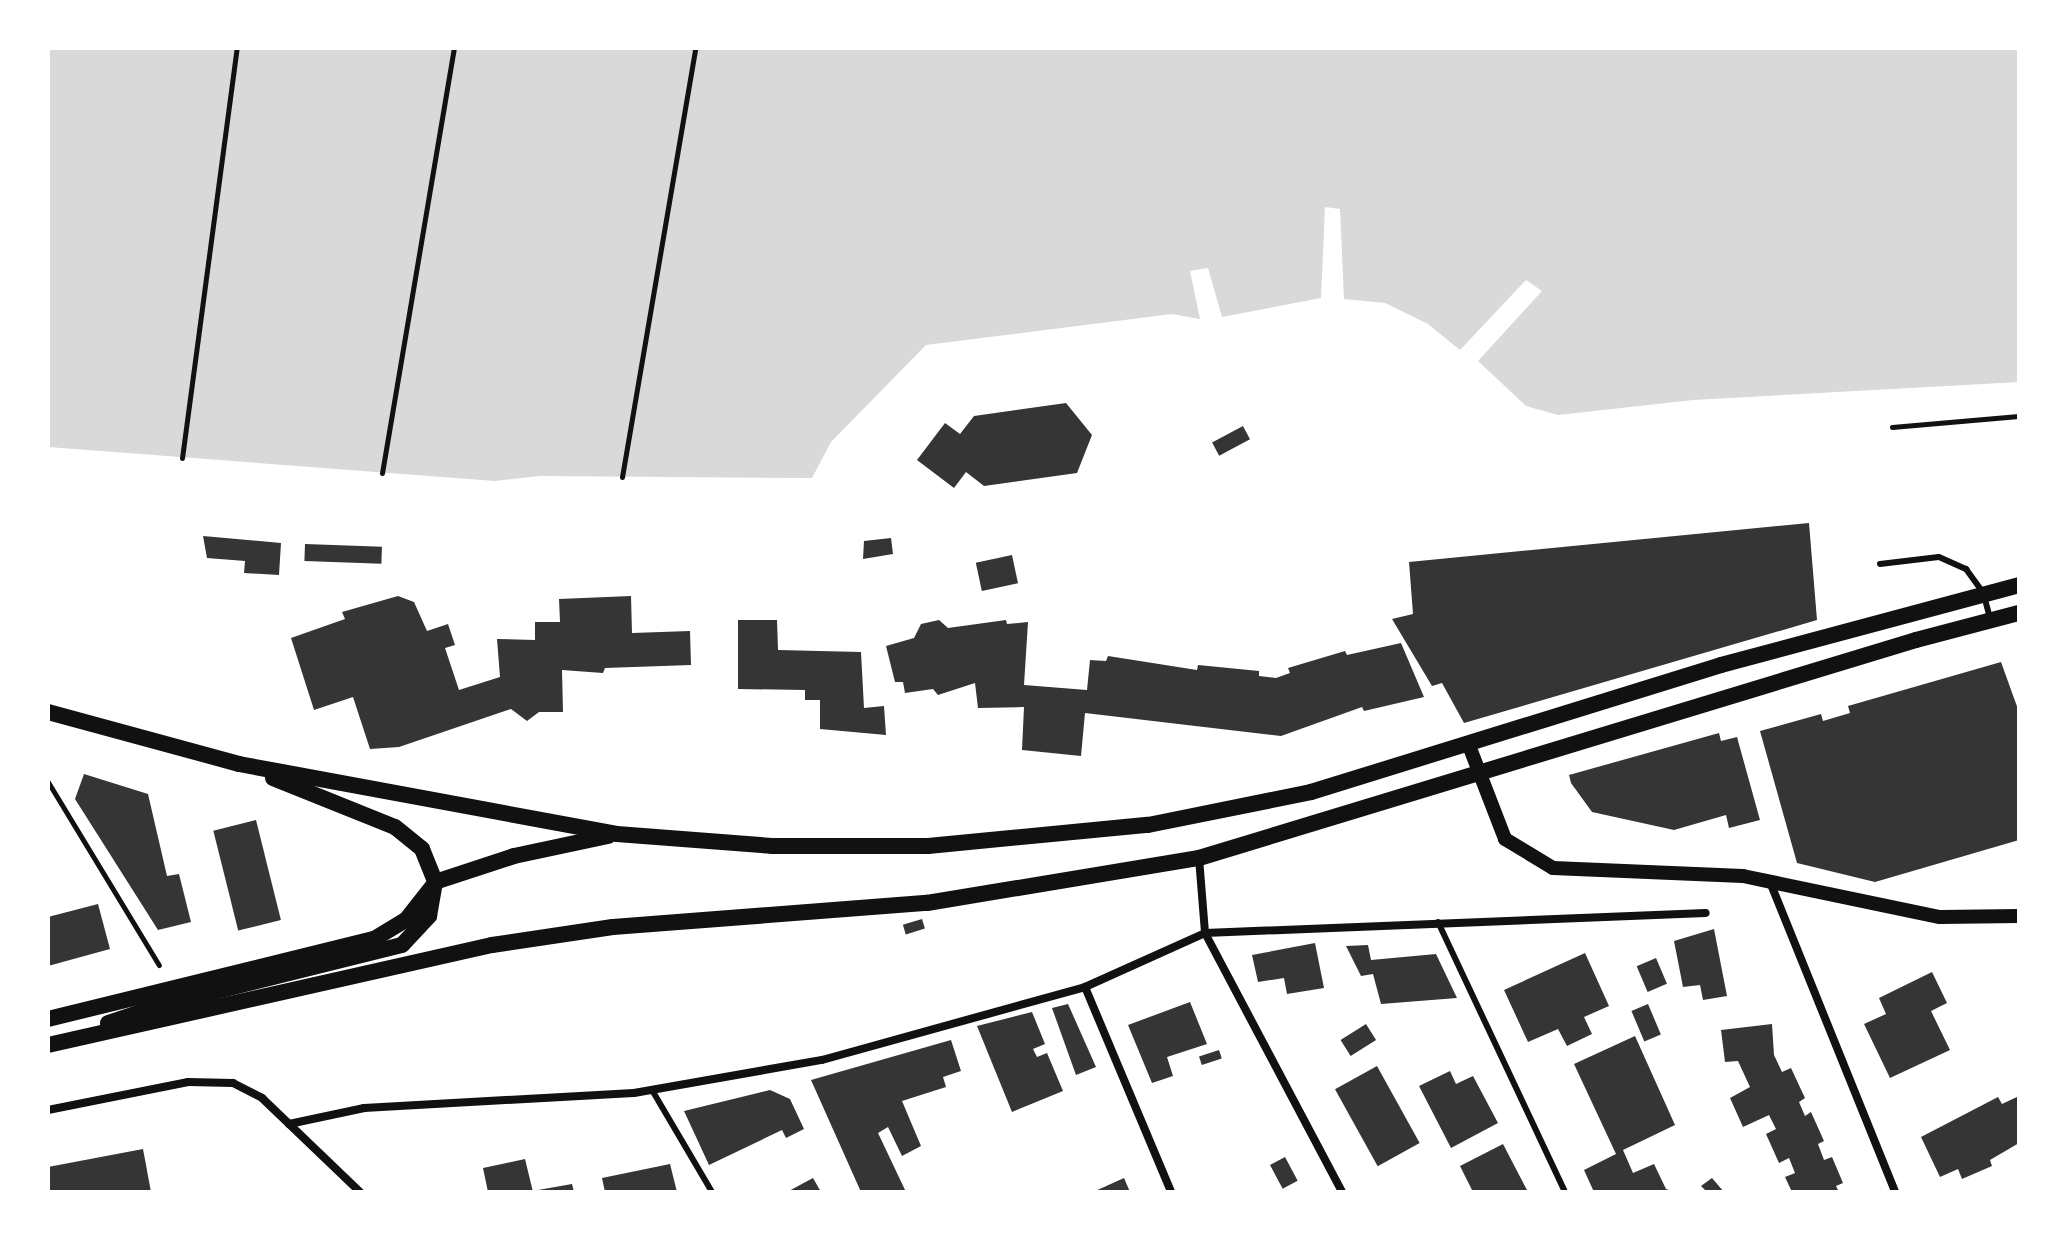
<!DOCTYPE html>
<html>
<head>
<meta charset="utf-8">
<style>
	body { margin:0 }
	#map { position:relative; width:2067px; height:1240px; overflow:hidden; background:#fff; font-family:Manrope,sans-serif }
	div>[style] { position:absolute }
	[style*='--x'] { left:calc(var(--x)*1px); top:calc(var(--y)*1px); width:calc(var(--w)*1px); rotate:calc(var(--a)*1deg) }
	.water>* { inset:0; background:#d9d9d9 }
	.building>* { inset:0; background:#353535; transform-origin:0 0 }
	.path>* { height:5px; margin:-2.5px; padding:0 2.5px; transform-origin:2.5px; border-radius:2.5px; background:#111 }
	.service>* { height:6px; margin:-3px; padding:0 3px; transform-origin:3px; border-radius:3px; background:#111 }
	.minor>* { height:8px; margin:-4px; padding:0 4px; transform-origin:4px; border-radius:4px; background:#111 }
	.tertiary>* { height:14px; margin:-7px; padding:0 7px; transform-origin:7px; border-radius:7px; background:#111 }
	.secondary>* { height:16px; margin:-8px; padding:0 8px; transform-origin:8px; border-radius:8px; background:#111 }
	span { translate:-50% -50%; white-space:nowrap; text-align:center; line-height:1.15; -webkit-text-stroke:7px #fff; paint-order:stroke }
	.frame { position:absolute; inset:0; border:50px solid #fff; pointer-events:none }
</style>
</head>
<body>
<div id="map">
	<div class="water">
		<div style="clip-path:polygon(48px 48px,2019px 48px,2019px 382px,1693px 400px,1558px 415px,1526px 406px,1478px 361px,1542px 291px,1526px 280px,1460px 350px,1428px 324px,1385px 303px,1344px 299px,1340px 209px,1325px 207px,1321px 298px,1222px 317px,1208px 268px,1190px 271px,1200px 319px,1172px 314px,926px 345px,831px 442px,812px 478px,540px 476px,495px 481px,48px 447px)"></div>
	</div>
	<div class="building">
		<div style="clip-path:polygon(1066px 403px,1092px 435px,1077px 473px,984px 486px,966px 472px,954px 488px,917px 460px,945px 423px,960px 434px,974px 416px)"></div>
		<div style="left:1243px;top:426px;width:15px;height:35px;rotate:62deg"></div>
		<div style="clip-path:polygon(1809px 523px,1817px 620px,1464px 723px,1442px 683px,1432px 686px,1392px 619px,1413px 614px,1409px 562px)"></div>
		<div style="clip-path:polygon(203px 536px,281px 543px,279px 575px,244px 573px,245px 561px,207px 558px)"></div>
		<div style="clip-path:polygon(891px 538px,893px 554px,863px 559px,864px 541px)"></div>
		<div style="left:305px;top:544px;width:77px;height:17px;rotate:2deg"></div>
		<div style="left:1012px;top:555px;width:29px;height:37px;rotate:78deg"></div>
		<div style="clip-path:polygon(398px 596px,414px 602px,427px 631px,448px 624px,455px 645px,445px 648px,459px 690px,500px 677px,497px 639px,535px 640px,535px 622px,560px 622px,559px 599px,631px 596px,632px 633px,690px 631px,691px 665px,605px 668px,603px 673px,562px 670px,563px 712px,539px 712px,527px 721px,511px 709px,399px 747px,370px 749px,353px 697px,314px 710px,291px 638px,345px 619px,342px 612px)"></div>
		<div style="clip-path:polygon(738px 620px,777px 620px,778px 650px,861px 652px,864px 708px,884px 706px,886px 735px,820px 729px,820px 700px,805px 700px,805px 690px,738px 689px)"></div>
		<div style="clip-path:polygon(939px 620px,948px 628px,1006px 620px,1007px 624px,1028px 622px,1024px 685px,1087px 690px,1090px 660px,1106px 661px,1108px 656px,1197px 670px,1198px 665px,1259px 671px,1259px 676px,1276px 678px,1290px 673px,1288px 668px,1345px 651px,1347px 655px,1401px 643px,1424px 697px,1364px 711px,1362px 707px,1281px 736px,1085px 713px,1081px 756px,1022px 750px,1024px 707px,978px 708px,975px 683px,938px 695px,933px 689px,905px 693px,903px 682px,895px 682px,886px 646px,914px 638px,921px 624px)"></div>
		<div style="clip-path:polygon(2001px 662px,2019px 712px,2019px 840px,1875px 882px,1797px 863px,1760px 731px,1821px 714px,1823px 721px,1850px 713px,1848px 706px)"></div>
		<div style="clip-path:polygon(1719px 733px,1721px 741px,1737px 737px,1760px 820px,1729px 828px,1726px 815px,1674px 830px,1592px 812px,1571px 783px,1569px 775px)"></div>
		<div style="clip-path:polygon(84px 774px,148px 794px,167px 876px,179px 874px,191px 922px,158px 930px,75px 799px)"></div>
		<div style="left:256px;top:820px;width:103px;height:44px;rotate:76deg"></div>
		<div style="clip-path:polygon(98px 904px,110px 949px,48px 966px,48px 917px)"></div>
		<div style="left:922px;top:919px;width:10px;height:20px;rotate:73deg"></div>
		<div style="clip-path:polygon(1714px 929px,1727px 996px,1703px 1000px,1700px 985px,1683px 987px,1674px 941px)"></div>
		<div style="clip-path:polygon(1315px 943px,1324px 988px,1287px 994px,1284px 978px,1258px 982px,1252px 955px)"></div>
		<div style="clip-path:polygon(1368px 945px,1371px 960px,1436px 954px,1457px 998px,1381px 1004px,1373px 974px,1361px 976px,1346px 946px)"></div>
		<div style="clip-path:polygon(1585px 953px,1609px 1006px,1584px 1017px,1592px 1034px,1567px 1046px,1558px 1029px,1528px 1042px,1504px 990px)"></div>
		<div style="left:1656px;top:958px;width:28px;height:21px;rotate:67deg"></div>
		<div style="clip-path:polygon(1932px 972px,1947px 1003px,1931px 1011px,1950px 1050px,1890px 1078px,1864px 1024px,1886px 1014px,1879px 998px)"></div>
		<div style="clip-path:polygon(1190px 1002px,1207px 1044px,1167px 1057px,1173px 1076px,1152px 1083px,1128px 1025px)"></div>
		<div style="clip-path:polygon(1068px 1004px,1096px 1067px,1076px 1075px,1052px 1008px)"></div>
		<div style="left:1648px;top:1004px;width:33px;height:18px;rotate:67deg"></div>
		<div style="clip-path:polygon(1032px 1012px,1045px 1044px,1033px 1049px,1037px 1057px,1047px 1053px,1063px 1091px,1012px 1112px,977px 1026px)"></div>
		<div style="left:1366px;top:1024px;width:19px;height:30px;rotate:58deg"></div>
		<div style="clip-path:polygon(1772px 1024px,1774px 1055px,1782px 1072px,1791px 1068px,1805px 1098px,1799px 1102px,1805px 1116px,1811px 1112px,1824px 1141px,1818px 1144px,1824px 1160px,1832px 1157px,1843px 1183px,1836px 1186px,1839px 1192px,1792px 1192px,1785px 1177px,1795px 1173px,1789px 1158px,1779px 1163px,1766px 1134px,1776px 1129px,1769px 1115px,1743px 1127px,1730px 1098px,1750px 1087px,1738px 1061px,1725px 1062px,1721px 1030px)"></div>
		<div style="clip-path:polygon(1635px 1036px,1675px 1125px,1623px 1150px,1633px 1173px,1654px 1164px,1666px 1189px,1675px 1192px,1594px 1192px,1584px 1170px,1616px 1154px,1574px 1064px)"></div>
		<div style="clip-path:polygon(951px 1040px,961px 1071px,943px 1077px,946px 1087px,902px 1101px,921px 1146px,902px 1156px,888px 1127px,878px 1133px,906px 1192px,861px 1192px,811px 1080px)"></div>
		<div style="left:1219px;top:1050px;width:9px;height:21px;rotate:72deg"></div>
		<div style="left:1377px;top:1066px;width:88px;height:48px;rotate:61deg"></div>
		<div style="clip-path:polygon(1450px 1071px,1456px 1084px,1473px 1076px,1498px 1123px,1451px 1148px,1419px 1086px)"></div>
		<div style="clip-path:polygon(770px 1090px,790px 1099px,804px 1129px,786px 1138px,782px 1130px,709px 1165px,684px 1111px)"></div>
		<div style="clip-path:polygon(2019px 1096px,2019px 1143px,1990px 1160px,1992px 1166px,1962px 1179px,1958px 1169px,1940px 1177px,1921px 1137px,1998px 1097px,2002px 1104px)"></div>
		<div style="clip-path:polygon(1503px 1144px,1528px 1192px,1473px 1192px,1460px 1166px)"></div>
		<div style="clip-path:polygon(143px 1149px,151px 1192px,48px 1192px,48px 1167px)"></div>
		<div style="left:1285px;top:1157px;width:27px;height:17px;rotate:62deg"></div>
		<div style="clip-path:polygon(525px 1159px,533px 1192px,488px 1192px,483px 1168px)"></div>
		<div style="clip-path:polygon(670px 1164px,677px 1192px,605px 1192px,602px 1178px)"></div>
		<div style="clip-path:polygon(813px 1178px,821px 1192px,787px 1192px)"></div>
		<div style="clip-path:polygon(1124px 1178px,1130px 1192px,1093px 1192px)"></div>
		<div style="clip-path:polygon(1712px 1178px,1724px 1192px,1707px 1192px,1701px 1186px)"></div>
		<div style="clip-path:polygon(572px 1184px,574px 1192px,538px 1192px,538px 1190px)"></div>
	</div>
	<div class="path">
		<div style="--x:1892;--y:427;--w:127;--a:-5"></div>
		<div style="--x:182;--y:458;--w:414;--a:-82.4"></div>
		<div style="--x:382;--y:473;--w:431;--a:-80.4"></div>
		<div style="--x:622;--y:477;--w:435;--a:-80.3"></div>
		<div style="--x:48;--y:782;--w:214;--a:58.8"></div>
	</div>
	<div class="service">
		<div style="--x:1880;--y:564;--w:59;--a:-6.8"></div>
		<div style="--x:1939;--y:557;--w:30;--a:24"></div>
		<div style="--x:1966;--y:569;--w:29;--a:54"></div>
		<div style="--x:1983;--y:592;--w:28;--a:75"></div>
		<div style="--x:1438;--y:922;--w:298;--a:64.8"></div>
		<div style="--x:652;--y:1090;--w:118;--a:59.5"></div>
	</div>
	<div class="minor">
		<div style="--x:1199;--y:858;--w:75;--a:85.4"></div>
		<div style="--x:1205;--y:933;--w:293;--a:62.1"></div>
		<div style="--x:1770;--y:882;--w:334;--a:68"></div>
		<div style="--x:1085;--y:987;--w:222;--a:67.2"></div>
		<div style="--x:48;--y:1110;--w:143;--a:-11.3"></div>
		<div style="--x:188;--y:1082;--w:45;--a:1.3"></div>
		<div style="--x:233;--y:1083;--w:33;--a:27"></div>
		<div style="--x:262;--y:1098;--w:136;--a:43.8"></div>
		<div style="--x:289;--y:1124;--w:77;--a:-12"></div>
		<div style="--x:364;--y:1108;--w:270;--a:-3.2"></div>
		<div style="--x:634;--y:1093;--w:191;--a:-10"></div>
		<div style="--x:822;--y:1060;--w:273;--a:-15.5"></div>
		<div style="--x:1085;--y:987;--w:132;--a:-24.2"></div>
		<div style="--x:1205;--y:933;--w:501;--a:-2.29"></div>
	</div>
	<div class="tertiary">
		<div style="--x:1468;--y:743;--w:103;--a:68.9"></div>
		<div style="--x:1505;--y:839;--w:56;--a:31.1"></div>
		<div style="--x:1553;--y:868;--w:190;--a:2.4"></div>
		<div style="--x:1743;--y:876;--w:201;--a:11.8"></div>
		<div style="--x:1940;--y:917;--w:79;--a:-0.7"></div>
	</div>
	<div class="secondary">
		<div style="--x:48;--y:712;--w:198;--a:15.2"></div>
		<div style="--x:239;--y:764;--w:384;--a:10.5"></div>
		<div style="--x:617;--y:834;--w:155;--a:4.4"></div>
		<div style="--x:772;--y:846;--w:156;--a:0"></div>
		<div style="--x:928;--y:846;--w:221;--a:-5.5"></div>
		<div style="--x:1148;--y:825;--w:166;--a:-11.4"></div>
		<div style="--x:1311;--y:792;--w:429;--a:-17.2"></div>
		<div style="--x:1721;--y:665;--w:309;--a:-15"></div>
		<div style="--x:273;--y:778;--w:131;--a:21.9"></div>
		<div style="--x:395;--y:827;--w:35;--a:39"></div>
		<div style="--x:422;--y:849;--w:35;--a:68"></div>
		<div style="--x:435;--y:882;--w:83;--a:-18.2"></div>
		<div style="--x:514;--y:856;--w:96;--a:-12"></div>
		<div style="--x:48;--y:1019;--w:336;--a:-13.8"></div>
		<div style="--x:374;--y:939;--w:37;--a:-31"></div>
		<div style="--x:406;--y:920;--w:42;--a:-51.8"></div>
		<div style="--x:108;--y:1023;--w:60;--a:-18.4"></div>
		<div style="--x:165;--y:1004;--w:244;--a:-14"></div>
		<div style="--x:402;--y:945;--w:40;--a:-47"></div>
		<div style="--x:429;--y:916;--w:35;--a:-80"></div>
		<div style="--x:48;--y:1045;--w:455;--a:-12.7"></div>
		<div style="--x:492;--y:945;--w:122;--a:-8.5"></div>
		<div style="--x:613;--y:927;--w:315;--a:-4.4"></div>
		<div style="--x:927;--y:903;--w:276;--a:-9.4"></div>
		<div style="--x:1199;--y:858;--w:749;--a:-16.91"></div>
		<div style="--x:1916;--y:640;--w:106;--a:-14.7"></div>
	</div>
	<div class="frame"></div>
</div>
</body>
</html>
